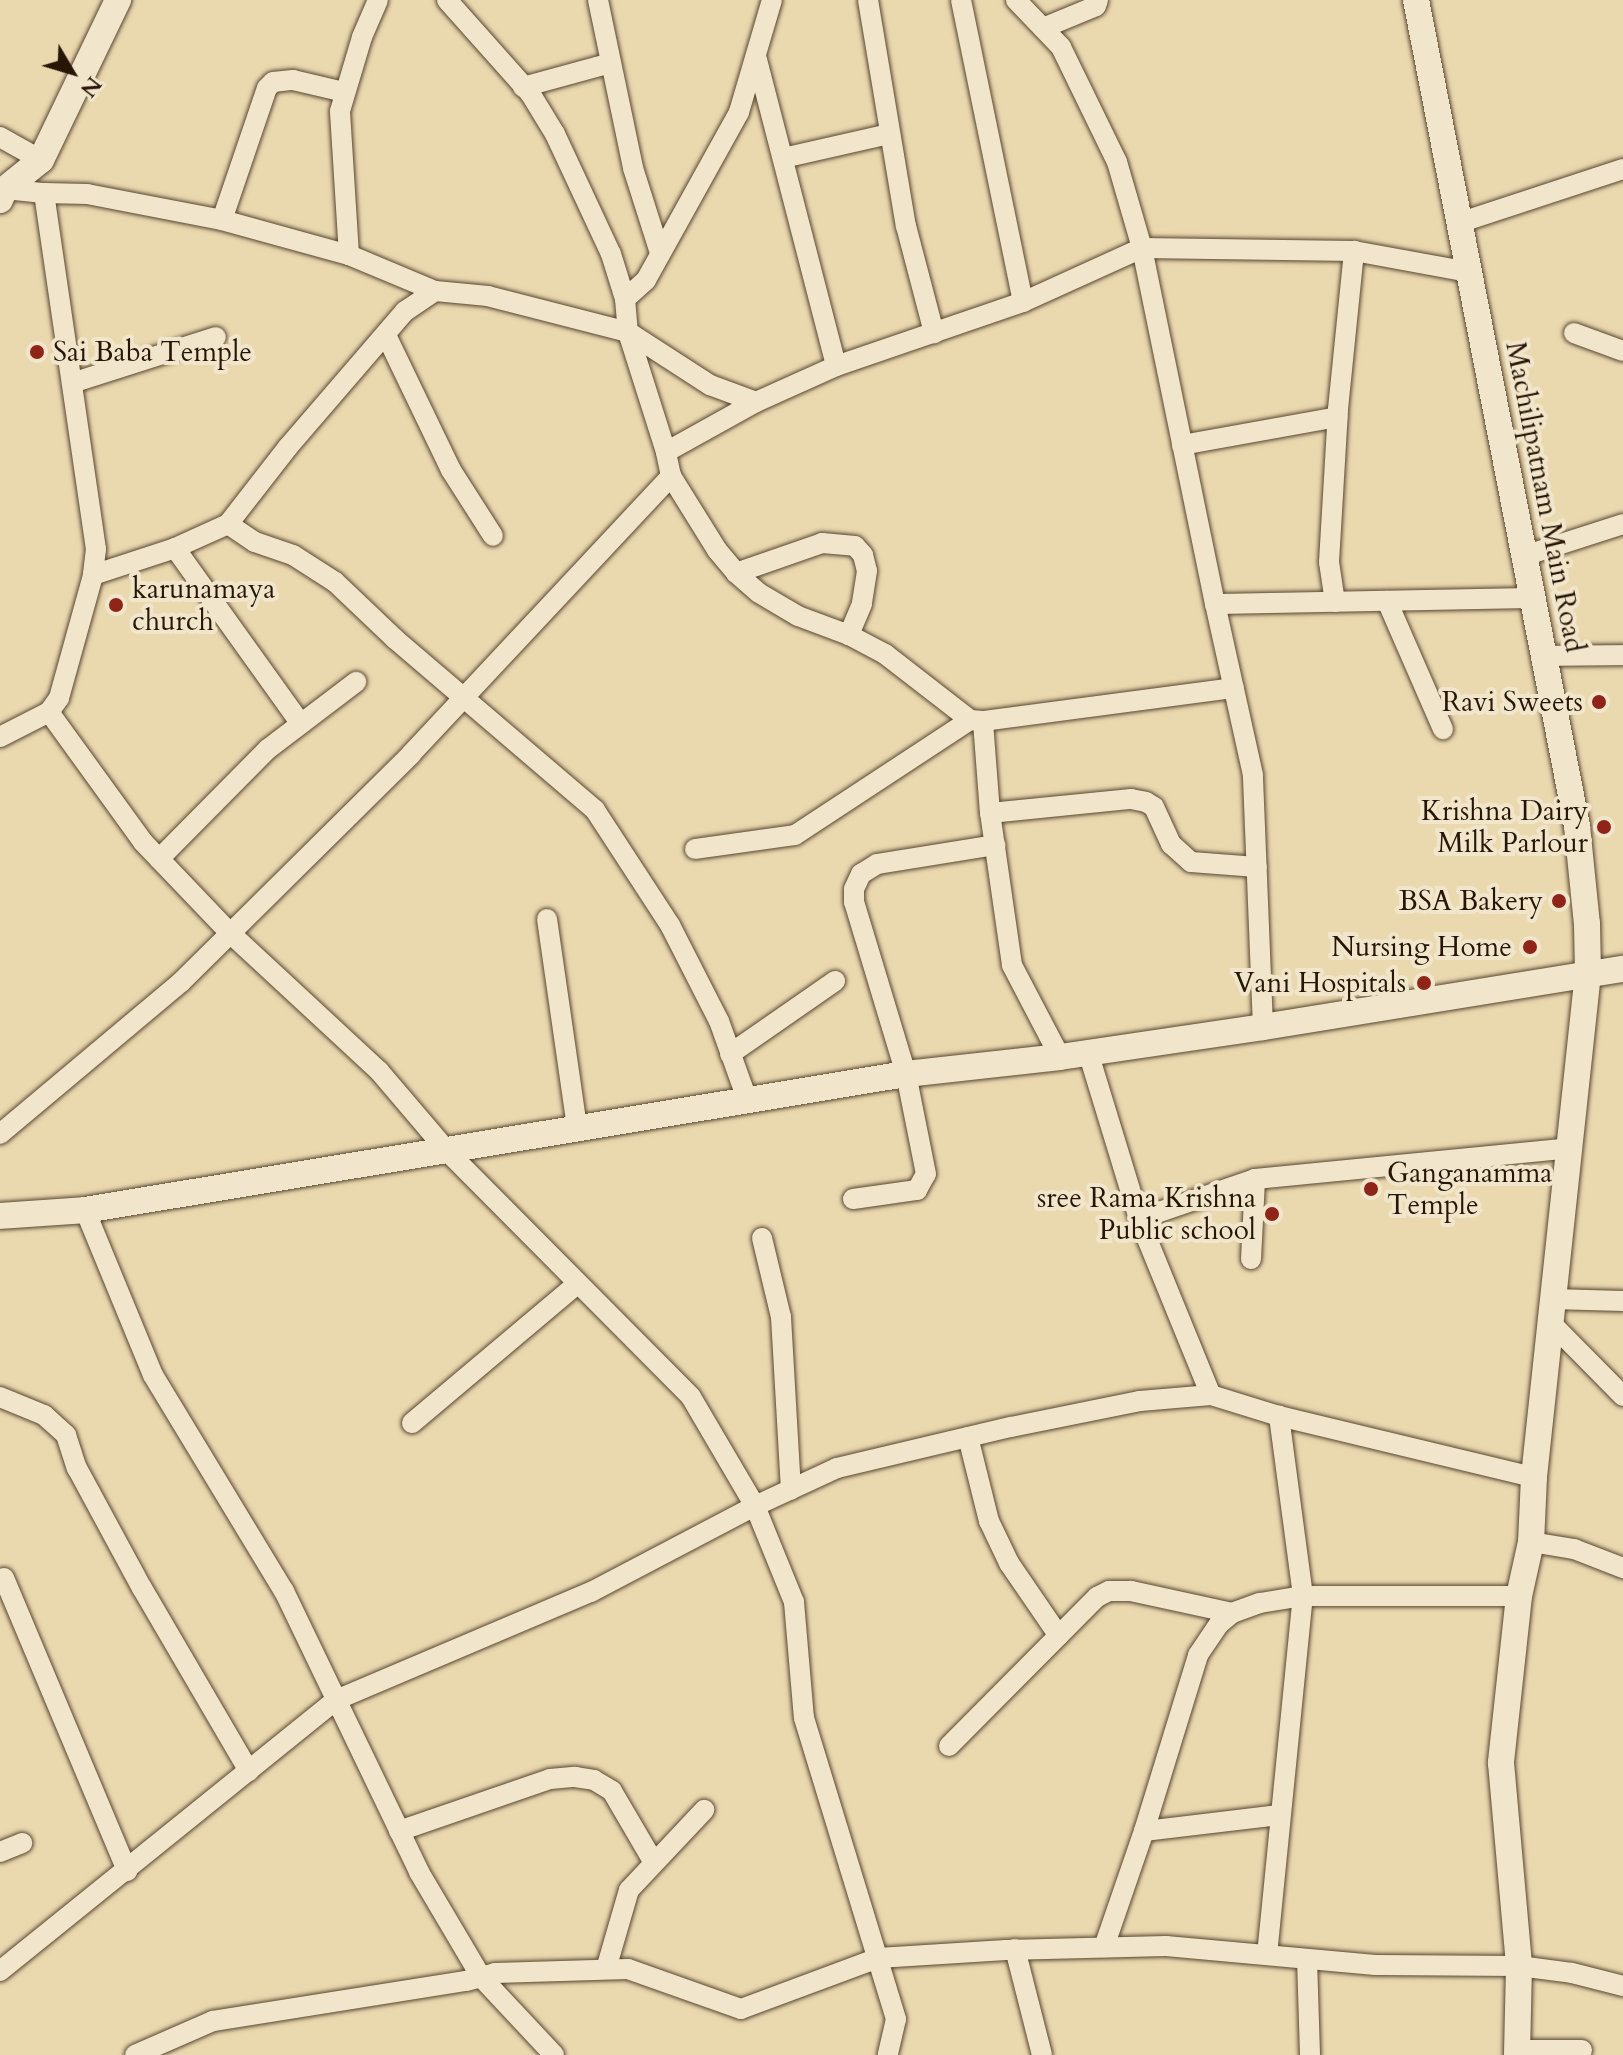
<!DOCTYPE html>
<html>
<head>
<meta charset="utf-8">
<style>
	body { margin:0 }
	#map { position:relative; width:1623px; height:2055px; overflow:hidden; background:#ead8af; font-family:Cardo,serif }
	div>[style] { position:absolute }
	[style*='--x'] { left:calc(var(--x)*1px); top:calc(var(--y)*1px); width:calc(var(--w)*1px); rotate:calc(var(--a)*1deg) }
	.roads { filter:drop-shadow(0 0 2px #584630) drop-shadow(0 0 2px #584630) }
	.minor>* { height:20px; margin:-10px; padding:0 10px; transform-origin:10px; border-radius:10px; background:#f1e6cb }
	.tertiary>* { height:26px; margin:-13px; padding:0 13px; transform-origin:13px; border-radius:13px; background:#f1e6cb }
	.dots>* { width:22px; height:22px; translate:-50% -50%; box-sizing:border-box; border:4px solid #f1e6cb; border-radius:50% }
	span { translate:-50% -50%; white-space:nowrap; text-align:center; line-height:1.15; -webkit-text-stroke:8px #f1e6cb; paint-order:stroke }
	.poi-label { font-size:28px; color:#271606 }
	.left { translate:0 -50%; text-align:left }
	.right { translate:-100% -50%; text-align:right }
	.street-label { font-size:28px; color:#271606 }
	.north { position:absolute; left:32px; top:32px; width:80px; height:80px; -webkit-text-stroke:6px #f1e6cb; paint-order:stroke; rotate:128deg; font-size:22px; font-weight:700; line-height:32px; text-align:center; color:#271606 }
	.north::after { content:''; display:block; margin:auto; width:28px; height:36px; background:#271606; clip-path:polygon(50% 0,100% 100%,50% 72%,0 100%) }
</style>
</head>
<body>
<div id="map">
	<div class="roads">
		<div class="minor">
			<div style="--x:447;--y:0;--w:125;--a:48.3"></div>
			<div style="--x:530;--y:93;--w:48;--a:58.6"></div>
			<div style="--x:555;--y:134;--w:132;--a:65"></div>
			<div style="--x:611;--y:254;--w:47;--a:72.7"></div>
			<div style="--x:625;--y:299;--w:33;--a:85"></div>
			<div style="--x:628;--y:332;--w:145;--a:-165.6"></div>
			<div style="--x:488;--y:296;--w:53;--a:-174.6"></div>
			<div style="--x:435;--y:291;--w:36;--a:146"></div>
			<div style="--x:405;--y:311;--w:179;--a:130.7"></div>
			<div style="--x:288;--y:447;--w:98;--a:127.9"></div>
			<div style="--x:228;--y:524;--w:32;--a:34"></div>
			<div style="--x:255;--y:542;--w:40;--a:18.9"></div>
			<div style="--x:293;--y:555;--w:50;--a:32.7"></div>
			<div style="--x:335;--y:582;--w:83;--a:43.5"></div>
			<div style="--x:395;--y:639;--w:263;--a:40.5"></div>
			<div style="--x:595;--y:810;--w:137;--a:56.9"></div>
			<div style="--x:670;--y:925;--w:108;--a:63"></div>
			<div style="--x:719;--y:1021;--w:86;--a:70.3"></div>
			<div style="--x:598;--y:0;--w:172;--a:78.2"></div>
			<div style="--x:633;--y:168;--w:89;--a:72.4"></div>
			<div style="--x:868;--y:0;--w:229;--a:80.5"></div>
			<div style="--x:906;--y:226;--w:111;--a:75.3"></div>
			<div style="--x:961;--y:0;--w:308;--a:78.4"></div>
			<div style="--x:1043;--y:28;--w:57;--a:-22.5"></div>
			<div style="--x:1096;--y:6;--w:6;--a:-72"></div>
			<div style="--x:756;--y:56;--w:320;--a:75.5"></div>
			<div style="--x:523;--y:87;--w:91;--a:-15.3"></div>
			<div style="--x:0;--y:137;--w:47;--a:29.3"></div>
			<div style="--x:783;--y:158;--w:109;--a:-12.8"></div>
			<div style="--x:5;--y:189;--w:39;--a:6"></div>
			<div style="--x:44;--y:193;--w:360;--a:81.7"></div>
			<div style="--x:96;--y:549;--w:26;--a:97"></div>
			<div style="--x:44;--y:193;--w:43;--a:1.3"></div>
			<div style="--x:87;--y:194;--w:137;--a:10.9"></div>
			<div style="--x:222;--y:220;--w:132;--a:15.4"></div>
			<div style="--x:349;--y:255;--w:93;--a:22.7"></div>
			<div style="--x:222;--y:220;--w:139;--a:-71.2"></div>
			<div style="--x:267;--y:88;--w:8;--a:-45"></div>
			<div style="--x:273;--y:82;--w:20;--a:-6"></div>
			<div style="--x:293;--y:80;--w:52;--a:13.2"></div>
			<div style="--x:1459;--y:223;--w:173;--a:-18.2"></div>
			<div style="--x:349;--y:255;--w:144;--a:-93.6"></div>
			<div style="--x:340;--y:111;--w:77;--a:-73.4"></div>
			<div style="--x:362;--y:37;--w:40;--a:-66.6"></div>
			<div style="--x:625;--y:299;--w:28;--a:-42"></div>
			<div style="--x:646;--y:280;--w:192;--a:-61"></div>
			<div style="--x:739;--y:112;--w:117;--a:-73.6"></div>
			<div style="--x:1574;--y:333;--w:52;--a:20.2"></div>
			<div style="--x:386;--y:335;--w:150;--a:64.3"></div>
			<div style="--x:451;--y:470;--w:78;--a:57.5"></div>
			<div style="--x:72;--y:383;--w:151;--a:-17.7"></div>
			<div style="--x:1182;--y:445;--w:158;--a:-10.2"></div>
			<div style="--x:666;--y:452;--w:126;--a:-107.6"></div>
			<div style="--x:628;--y:332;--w:98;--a:32.9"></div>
			<div style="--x:710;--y:385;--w:49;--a:20.3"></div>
			<div style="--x:671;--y:476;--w:25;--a:-102"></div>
			<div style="--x:666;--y:452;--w:103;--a:-29.1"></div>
			<div style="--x:756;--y:402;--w:88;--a:-24.2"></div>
			<div style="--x:836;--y:366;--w:198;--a:-18.9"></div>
			<div style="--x:1023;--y:302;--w:131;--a:-24.4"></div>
			<div style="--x:1142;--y:248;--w:90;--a:-106.2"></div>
			<div style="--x:1117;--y:162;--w:128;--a:-116"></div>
			<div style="--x:1061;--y:47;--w:65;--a:-133.8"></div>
			<div style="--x:175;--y:548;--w:216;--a:54.4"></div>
			<div style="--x:1524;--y:556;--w:104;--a:-17.9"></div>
			<div style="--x:736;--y:573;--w:91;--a:-19.2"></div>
			<div style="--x:822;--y:543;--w:33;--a:5"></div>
			<div style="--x:855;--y:546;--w:12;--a:48"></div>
			<div style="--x:863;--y:555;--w:16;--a:76"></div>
			<div style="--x:867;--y:571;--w:33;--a:99"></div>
			<div style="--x:862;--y:604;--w:34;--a:113"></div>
			<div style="--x:1387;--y:601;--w:140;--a:66.4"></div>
			<div style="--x:1335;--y:602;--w:40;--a:-98.5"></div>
			<div style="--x:1329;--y:562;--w:153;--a:-86.6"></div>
			<div style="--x:1338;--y:409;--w:159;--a:-84.2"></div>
			<div style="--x:1215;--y:604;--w:363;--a:-101.6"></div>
			<div style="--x:1142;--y:248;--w:212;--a:0.8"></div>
			<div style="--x:1354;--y:251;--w:116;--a:10.4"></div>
			<div style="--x:1544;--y:656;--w:79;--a:-0.7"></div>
			<div style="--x:49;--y:712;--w:160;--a:54.1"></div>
			<div style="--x:143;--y:842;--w:126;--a:46.3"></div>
			<div style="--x:230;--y:933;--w:203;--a:42.8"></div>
			<div style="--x:379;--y:1071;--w:105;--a:49.6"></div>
			<div style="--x:447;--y:1151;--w:346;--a:45.2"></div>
			<div style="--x:691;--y:1397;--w:126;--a:59.6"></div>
			<div style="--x:755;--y:1506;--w:90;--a:-24.9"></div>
			<div style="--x:837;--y:1468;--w:179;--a:-13.3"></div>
			<div style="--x:1011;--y:1427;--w:132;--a:-11.4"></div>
			<div style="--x:1140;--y:1401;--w:71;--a:-4.8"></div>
			<div style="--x:1211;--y:1395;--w:71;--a:17.2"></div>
			<div style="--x:1279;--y:1416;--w:262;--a:13.5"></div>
			<div style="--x:0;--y:737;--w:55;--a:-27"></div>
			<div style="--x:49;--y:712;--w:17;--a:-54"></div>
			<div style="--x:59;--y:698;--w:128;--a:-74.5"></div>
			<div style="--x:93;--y:575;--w:86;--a:-18.2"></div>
			<div style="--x:175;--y:548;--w:58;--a:-24.4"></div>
			<div style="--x:990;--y:813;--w:142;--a:-5.7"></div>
			<div style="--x:1131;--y:799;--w:15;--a:11"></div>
			<div style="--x:1146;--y:802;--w:9;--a:32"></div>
			<div style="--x:1154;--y:807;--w:41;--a:65.3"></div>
			<div style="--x:1171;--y:844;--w:27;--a:42"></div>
			<div style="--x:1191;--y:862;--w:66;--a:4.3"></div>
			<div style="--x:695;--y:849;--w:101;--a:-8"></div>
			<div style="--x:795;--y:835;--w:209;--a:-33.3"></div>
			<div style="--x:159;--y:859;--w:155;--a:-45.3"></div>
			<div style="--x:268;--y:749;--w:111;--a:-37.3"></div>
			<div style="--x:547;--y:919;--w:211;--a:81.8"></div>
			<div style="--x:1263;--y:1027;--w:252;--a:-92.3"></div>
			<div style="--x:1253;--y:775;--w:175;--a:-102.5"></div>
			<div style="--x:1215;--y:604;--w:318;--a:-1.1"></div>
			<div style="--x:1088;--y:1052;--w:175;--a:73"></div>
			<div style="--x:1139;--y:1219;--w:190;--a:67.8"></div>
			<div style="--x:730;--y:1054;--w:128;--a:-34.8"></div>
			<div style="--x:1060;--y:1057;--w:104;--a:-117.6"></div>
			<div style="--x:1012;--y:965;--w:154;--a:-98.2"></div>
			<div style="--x:990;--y:813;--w:92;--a:-94.4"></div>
			<div style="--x:983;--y:721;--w:253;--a:-7.5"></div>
			<div style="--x:0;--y:1134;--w:236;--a:-40"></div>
			<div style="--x:181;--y:982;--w:324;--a:-44.7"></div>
			<div style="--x:411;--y:754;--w:381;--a:-46.9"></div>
			<div style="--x:671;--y:476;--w:87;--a:58.1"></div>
			<div style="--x:717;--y:550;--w:30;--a:50"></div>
			<div style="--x:736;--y:573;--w:30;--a:41"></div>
			<div style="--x:759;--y:593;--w:45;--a:30.5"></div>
			<div style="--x:798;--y:616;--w:54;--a:20.4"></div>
			<div style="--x:849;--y:635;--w:41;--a:27.8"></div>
			<div style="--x:885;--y:654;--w:108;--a:37.8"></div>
			<div style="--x:970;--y:720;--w:13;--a:4"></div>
			<div style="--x:853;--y:1199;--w:65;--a:-8"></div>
			<div style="--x:917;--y:1190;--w:18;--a:-61"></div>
			<div style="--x:926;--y:1174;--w:102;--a:-101.3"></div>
			<div style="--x:906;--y:1074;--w:180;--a:-106.8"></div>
			<div style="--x:854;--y:902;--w:13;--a:-90"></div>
			<div style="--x:854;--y:889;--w:17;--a:-65"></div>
			<div style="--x:861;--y:874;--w:19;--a:-32"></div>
			<div style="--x:877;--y:864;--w:120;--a:-9.1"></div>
			<div style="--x:85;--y:1210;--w:178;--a:67.6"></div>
			<div style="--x:153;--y:1375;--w:253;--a:58.8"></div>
			<div style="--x:284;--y:1591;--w:312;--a:64.3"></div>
			<div style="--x:419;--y:1872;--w:122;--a:59.4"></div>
			<div style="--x:481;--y:1977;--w:107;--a:46.9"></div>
			<div style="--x:1139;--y:1219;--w:123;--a:-19"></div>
			<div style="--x:762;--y:1238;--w:81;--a:76.5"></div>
			<div style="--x:781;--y:1317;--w:173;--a:86.7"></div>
			<div style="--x:1251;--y:1259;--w:80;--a:-87.1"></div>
			<div style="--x:1255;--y:1179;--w:316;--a:-5.6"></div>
			<div style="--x:1552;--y:1299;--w:71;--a:1.6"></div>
			<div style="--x:1550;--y:1322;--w:104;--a:45.4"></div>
			<div style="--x:0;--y:1397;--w:48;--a:22.2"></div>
			<div style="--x:44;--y:1415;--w:30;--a:42"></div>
			<div style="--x:66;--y:1435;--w:35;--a:72"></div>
			<div style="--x:77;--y:1468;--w:136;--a:61.6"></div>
			<div style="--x:142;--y:1588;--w:212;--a:59.7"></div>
			<div style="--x:412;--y:1423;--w:216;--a:-40.1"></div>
			<div style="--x:968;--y:1437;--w:87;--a:76"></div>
			<div style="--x:989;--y:1521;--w:47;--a:64.5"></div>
			<div style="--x:1009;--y:1563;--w:88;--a:55.6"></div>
			<div style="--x:1531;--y:1542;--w:44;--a:9.2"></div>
			<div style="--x:1574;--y:1549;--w:53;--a:21.2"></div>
			<div style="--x:4;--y:1578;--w:318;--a:67.2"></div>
			<div style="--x:949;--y:1746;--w:210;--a:-45.2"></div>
			<div style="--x:1097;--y:1597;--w:13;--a:-27"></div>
			<div style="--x:1109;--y:1591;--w:22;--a:0"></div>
			<div style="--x:1131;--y:1591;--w:103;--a:12.3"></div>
			<div style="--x:1279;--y:1815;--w:136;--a:173.2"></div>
			<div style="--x:1144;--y:1831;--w:184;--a:-72.9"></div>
			<div style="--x:1198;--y:1655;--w:37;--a:-56"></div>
			<div style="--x:1219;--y:1624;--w:17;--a:-40"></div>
			<div style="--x:1232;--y:1613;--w:30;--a:-20"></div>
			<div style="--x:1260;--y:1603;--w:44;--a:-9.2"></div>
			<div style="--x:1303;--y:1596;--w:216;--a:0"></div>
			<div style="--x:399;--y:1831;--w:160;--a:-19"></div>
			<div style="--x:550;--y:1779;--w:25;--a:-5"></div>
			<div style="--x:575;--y:1777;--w:19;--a:9"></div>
			<div style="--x:594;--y:1780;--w:21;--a:31"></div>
			<div style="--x:612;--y:1791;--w:83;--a:59.7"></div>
			<div style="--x:0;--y:1852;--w:24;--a:-22"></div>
			<div style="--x:1104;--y:1947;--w:123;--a:-71"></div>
			<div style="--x:1015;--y:1949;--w:109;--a:75.7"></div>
			<div style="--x:1267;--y:1955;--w:361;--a:-84.3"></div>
			<div style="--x:1303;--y:1596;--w:182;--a:-97.6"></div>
			<div style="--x:1307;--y:1959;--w:96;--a:88.2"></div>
			<div style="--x:606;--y:1969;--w:82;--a:-73.8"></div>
			<div style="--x:629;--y:1890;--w:110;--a:-46.8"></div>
			<div style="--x:0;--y:1971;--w:432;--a:-38.9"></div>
			<div style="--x:336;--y:1700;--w:277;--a:-23"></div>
			<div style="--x:591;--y:1592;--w:185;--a:-27.7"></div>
			<div style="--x:755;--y:1506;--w:104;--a:67.9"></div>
			<div style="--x:794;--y:1602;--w:116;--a:85.1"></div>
			<div style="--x:804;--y:1718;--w:315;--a:73"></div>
			<div style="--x:896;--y:2019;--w:37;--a:103"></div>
			<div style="--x:1517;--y:2050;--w:65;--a:0"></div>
			<div style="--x:135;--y:2055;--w:85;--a:-23.6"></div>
			<div style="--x:213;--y:2021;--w:256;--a:-9"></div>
			<div style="--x:466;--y:1981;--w:30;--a:-15"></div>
			<div style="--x:495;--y:1973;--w:133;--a:-1.7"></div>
			<div style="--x:628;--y:1969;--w:120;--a:19.5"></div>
			<div style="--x:741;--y:2009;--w:146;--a:-20.4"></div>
			<div style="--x:878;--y:1958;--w:128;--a:-3.6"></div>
			<div style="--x:1006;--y:1950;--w:160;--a:-1.4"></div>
			<div style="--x:1166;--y:1946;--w:210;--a:5.2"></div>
			<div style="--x:1375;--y:1965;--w:144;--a:0.4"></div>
			<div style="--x:1519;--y:1966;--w:53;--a:7.5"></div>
			<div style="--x:1572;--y:1973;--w:53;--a:14.3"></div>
		</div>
		<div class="tertiary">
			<div style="--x:1416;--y:0;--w:842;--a:78.97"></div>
			<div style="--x:1577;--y:826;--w:99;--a:84.2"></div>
			<div style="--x:1587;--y:924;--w:49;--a:88.8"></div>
			<div style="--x:1588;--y:973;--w:507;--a:96.12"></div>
			<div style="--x:1534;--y:1477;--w:65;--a:92.6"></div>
			<div style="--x:1531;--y:1542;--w:55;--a:102.5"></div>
			<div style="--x:1519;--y:1596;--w:168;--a:96.2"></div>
			<div style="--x:1501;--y:1763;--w:204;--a:84.9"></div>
			<div style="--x:1519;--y:1966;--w:89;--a:91.3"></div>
			<div style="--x:0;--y:200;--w:12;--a:-66"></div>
			<div style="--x:5;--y:189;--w:46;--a:-38.9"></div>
			<div style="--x:41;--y:160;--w:178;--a:-64.3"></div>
			<div style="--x:0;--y:1216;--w:85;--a:-4"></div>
			<div style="--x:85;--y:1210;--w:832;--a:-9.41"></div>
			<div style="--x:906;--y:1074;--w:155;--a:-6.3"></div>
			<div style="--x:1060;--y:1057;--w:205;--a:-8.4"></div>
			<div style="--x:1263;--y:1027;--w:365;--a:-9.2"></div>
		</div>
	</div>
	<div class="dots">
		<div style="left:37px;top:352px;background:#8f2418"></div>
		<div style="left:116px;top:605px;background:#8f2418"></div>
		<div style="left:1599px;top:702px;background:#8f2418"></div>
		<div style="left:1604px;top:827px;background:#8f2418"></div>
		<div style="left:1559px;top:901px;background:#8f2418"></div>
		<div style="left:1530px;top:947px;background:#8f2418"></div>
		<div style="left:1424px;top:983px;background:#8f2418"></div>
		<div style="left:1371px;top:1189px;background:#8f2418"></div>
		<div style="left:1272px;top:1214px;background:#8f2418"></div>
	</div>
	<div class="poi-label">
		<span class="left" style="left:53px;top:352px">Sai Baba Temple</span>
		<span class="left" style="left:132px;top:605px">karunamaya<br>church</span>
		<span class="right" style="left:1583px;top:702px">Ravi Sweets</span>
		<span class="right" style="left:1588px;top:827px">Krishna Dairy<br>Milk Parlour</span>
		<span class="right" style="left:1543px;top:901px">BSA Bakery</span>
		<span class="right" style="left:1512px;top:947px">Nursing Home</span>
		<span class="right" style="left:1406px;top:983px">Vani Hospitals</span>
		<span class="left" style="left:1387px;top:1189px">Ganganamma<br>Temple</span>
		<span class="right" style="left:1256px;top:1214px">sree Rama Krishna<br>Public school</span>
	</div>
	<div class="street-label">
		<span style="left:1545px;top:497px;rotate:79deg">Machilipatnam Main Road</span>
	</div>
	<div class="north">N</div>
</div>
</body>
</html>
